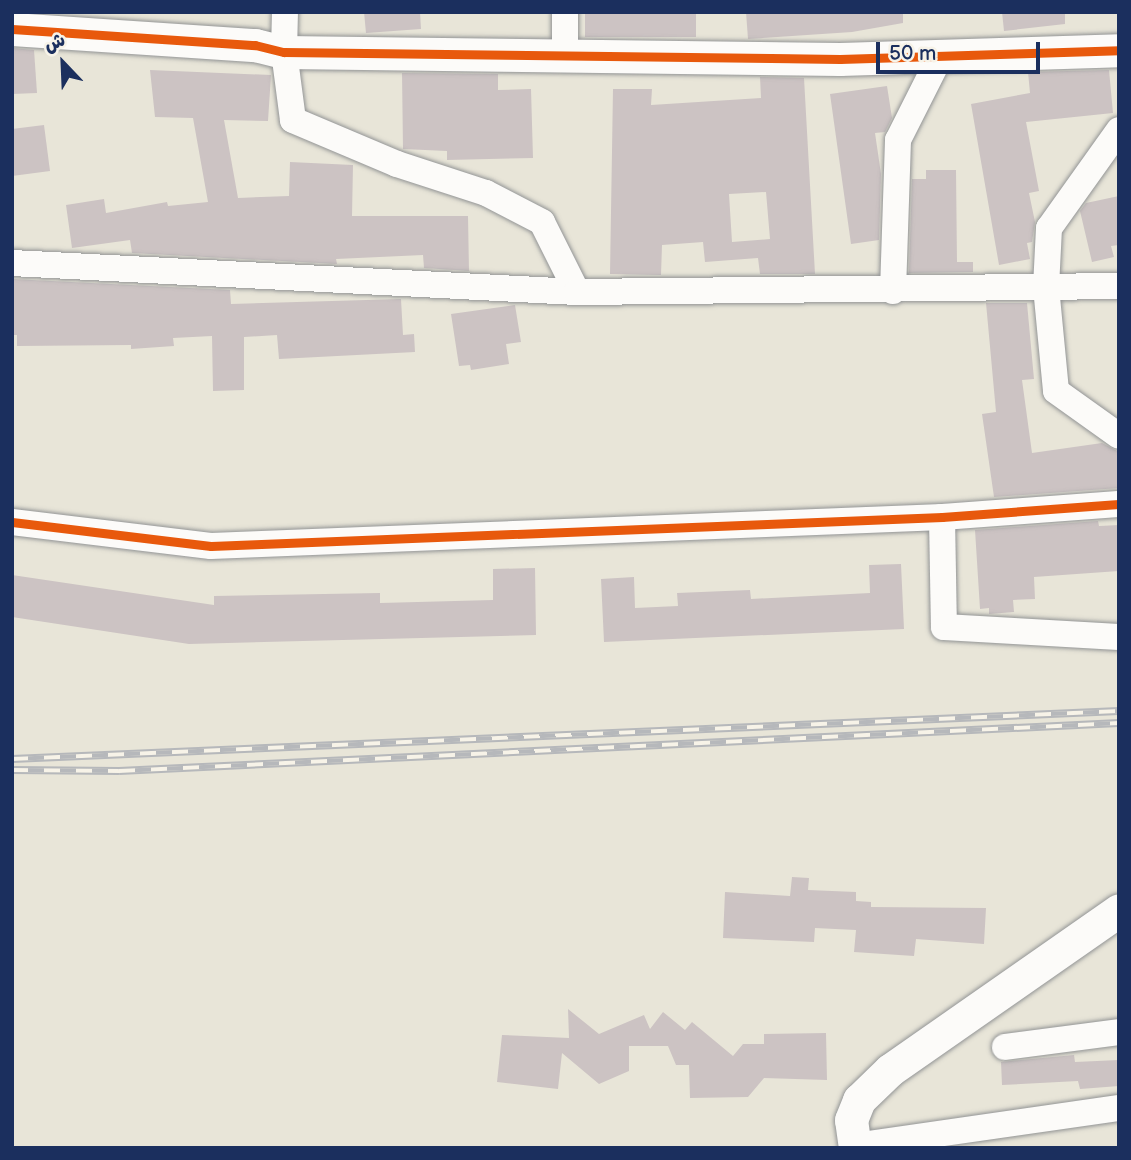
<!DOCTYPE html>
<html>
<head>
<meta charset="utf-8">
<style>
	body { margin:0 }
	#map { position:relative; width:1131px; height:1160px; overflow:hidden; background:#e8e5d8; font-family:"Balsamiq Sans","Playpen Sans Arabic",sans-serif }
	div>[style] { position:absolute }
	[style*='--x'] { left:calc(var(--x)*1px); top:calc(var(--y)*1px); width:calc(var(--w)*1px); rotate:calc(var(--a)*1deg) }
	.building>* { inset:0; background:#ccc3c3; transform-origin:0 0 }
	.roads { filter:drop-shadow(0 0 2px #929495) drop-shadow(0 0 2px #929495) }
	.minor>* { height:26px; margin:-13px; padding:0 13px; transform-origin:13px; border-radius:13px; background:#fcfbf9 }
	.tertiary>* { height:33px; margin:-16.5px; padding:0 16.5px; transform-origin:16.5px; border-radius:16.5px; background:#fcfbf9 }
	.rail>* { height:8px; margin-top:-4px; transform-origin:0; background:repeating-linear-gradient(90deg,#f7f3e8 0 16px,#b6b8bb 0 32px); box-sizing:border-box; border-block:2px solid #b6b8bb }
	.cycleway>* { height:9px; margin:-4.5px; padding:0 4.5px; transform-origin:4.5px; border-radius:4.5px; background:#e8590c }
	span { translate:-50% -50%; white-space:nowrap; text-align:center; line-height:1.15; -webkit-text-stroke:7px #f7f3e8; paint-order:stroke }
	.frame { position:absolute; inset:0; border:14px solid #1b2f5e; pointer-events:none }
	.north { position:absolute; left:28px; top:28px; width:70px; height:70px; -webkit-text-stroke:5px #f7f3e8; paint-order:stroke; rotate:337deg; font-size:19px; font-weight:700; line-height:28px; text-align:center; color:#1b2f5e }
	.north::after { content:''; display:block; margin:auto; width:24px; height:32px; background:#1b2f5e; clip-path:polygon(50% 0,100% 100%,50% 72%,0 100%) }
	.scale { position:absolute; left:876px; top:42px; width:164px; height:32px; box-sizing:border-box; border:4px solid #1b2f5e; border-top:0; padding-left:9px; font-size:21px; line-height:24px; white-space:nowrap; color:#1b2f5e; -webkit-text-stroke:5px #f7f3e8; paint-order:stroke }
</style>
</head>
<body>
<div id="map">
	<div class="building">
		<div style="clip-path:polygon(364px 12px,420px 12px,421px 29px,366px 33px)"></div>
		<div style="left:585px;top:12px;width:111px;height:25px"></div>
		<div style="clip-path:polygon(746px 12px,903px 12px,903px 23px,852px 32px,748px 39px)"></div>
		<div style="clip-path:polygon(1002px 12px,1065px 12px,1065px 24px,1004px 31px)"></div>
		<div style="clip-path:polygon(12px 48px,34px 50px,37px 93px,12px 94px)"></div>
		<div style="clip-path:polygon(150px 70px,271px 75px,268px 121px,224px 120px,238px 198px,289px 196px,290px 162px,353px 165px,352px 216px,468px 216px,469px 271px,424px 268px,423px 255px,336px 259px,337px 264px,132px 253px,130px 240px,72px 248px,66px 205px,104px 199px,106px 213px,167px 202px,168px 206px,208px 202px,193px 118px,155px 117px)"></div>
		<div style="clip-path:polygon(1109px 70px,1113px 113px,1026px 122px,1039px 191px,1029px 193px,1035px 222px,1032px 242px,1027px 243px,1030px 259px,999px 265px,971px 104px,1030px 93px,1028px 72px)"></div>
		<div style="clip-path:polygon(402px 73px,498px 74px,498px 90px,531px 89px,533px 158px,447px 160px,447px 151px,403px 149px)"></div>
		<div style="clip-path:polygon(evenodd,760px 77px,804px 78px,815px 274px,760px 274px,758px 258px,705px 262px,703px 242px,662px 245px,661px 275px,610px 274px,613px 89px,652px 89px,651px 105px,761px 98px,760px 77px,766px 192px,770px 239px,732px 242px,729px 194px,766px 192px)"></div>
		<div style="clip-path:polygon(887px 86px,892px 118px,885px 132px,875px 133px,881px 174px,879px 240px,851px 244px,830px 94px)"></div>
		<div style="clip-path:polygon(44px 125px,50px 171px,12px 176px,12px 129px)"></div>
		<div style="clip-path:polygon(926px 170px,956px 170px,957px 262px,973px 262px,973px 272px,909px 273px,912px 179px,926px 179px)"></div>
		<div style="clip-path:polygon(1119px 196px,1119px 245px,1111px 246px,1114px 257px,1092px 262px,1080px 211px,1086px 203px)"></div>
		<div style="clip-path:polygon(12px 279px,230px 290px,231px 304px,401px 299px,403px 335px,414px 334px,415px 352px,279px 359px,277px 335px,244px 337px,244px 390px,213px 391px,212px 336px,173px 338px,174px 346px,131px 349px,131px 345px,17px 346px,17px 335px,12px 335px)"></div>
		<div style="clip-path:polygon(986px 303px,1027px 303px,1034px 379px,1022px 380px,1032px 453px,1102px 443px,1119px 452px,1119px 488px,994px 497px,982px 414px,996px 412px)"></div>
		<div style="clip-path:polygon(515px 305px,521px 342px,506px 344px,509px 364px,471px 370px,470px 365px,459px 366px,451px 314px)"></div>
		<div style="clip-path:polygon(1098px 521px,1099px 526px,1119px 525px,1119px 571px,1034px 577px,1035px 599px,1013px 600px,1014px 612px,989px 614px,989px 608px,980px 609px,975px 530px)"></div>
		<div style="clip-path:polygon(901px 564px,904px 629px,604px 642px,601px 579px,634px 577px,635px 608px,678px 606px,677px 593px,750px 590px,751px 599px,870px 593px,869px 565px)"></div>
		<div style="clip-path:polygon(535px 568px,536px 635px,189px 644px,12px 617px,12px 575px,214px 605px,214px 596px,380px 593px,380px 603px,493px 600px,493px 569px)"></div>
		<div style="clip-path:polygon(792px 877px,809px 878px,808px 890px,856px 892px,856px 901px,871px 902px,871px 907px,986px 908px,984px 944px,916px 939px,914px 956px,854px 952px,856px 930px,815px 928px,814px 942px,723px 938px,725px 892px,790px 896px)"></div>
		<div style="clip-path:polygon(568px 1009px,599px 1034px,644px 1015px,650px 1029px,663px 1012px,685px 1030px,692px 1022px,733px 1056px,743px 1044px,764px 1044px,764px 1034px,826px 1033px,827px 1080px,764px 1078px,748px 1097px,690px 1098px,689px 1065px,676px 1065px,668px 1046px,629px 1046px,629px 1071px,599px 1084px,562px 1053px,558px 1089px,497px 1082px,502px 1035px,569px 1038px)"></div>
		<div style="clip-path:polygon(1074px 1055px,1075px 1062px,1119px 1060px,1119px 1086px,1080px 1089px,1078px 1081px,1002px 1085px,1001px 1062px)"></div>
	</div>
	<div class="roads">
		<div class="minor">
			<div style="--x:565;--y:54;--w:42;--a:-90"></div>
			<div style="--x:1119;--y:130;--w:120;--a:125.5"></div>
			<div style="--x:1049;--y:228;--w:59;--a:92.9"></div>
			<div style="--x:1046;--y:287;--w:104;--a:84.5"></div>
			<div style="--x:1056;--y:391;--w:77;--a:35.5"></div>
			<div style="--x:12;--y:263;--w:566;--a:2.94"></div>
			<div style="--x:577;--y:292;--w:78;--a:-116.6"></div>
			<div style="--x:542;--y:222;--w:63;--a:-152.6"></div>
			<div style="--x:486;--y:193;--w:94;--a:-162"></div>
			<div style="--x:397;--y:164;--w:113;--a:-157.1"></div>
			<div style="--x:293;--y:120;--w:69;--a:-97.5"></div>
			<div style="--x:284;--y:52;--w:40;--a:-88.6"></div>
			<div style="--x:893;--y:291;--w:151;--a:-88.1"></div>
			<div style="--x:898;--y:140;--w:95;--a:-63.2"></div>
			<div style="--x:577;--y:292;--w:542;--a:-0.63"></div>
			<div style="--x:942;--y:517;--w:110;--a:89"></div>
			<div style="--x:944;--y:627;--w:175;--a:3.3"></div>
			<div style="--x:12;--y:522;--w:200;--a:6.9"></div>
			<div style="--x:211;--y:546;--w:732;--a:-2.27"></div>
			<div style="--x:942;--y:517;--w:177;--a:-4.2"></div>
			<div style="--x:1005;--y:1047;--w:115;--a:-7.5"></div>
			<div style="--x:854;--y:1146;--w:268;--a:-8.2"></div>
		</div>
		<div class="tertiary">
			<div style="--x:12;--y:29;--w:244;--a:3.8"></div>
			<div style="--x:255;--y:45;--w:30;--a:14"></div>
			<div style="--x:284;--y:52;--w:556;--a:0.72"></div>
			<div style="--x:840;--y:59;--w:279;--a:-1.8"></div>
			<div style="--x:855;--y:1148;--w:28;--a:-98"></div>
			<div style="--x:851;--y:1120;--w:22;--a:-68"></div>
			<div style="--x:859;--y:1100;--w:43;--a:-44.1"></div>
			<div style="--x:890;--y:1070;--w:279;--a:-34.9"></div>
		</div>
	</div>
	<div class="rail">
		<div style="--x:12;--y:759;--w:1108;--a:-2.48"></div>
		<div style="--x:12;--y:770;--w:107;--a:0.5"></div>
		<div style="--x:119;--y:771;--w:1001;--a:-2.75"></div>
	</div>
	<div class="cycleway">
		<div style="--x:12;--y:29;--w:244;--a:3.8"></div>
		<div style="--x:255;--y:45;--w:30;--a:14"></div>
		<div style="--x:284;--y:52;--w:556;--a:0.72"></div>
		<div style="--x:840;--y:59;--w:279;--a:-1.8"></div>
		<div style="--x:12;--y:522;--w:200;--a:6.9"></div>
		<div style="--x:211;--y:546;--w:732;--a:-2.27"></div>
		<div style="--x:942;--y:517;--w:177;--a:-4.2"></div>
	</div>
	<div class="frame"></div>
	<div class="north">ش</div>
	<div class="scale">50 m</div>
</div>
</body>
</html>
